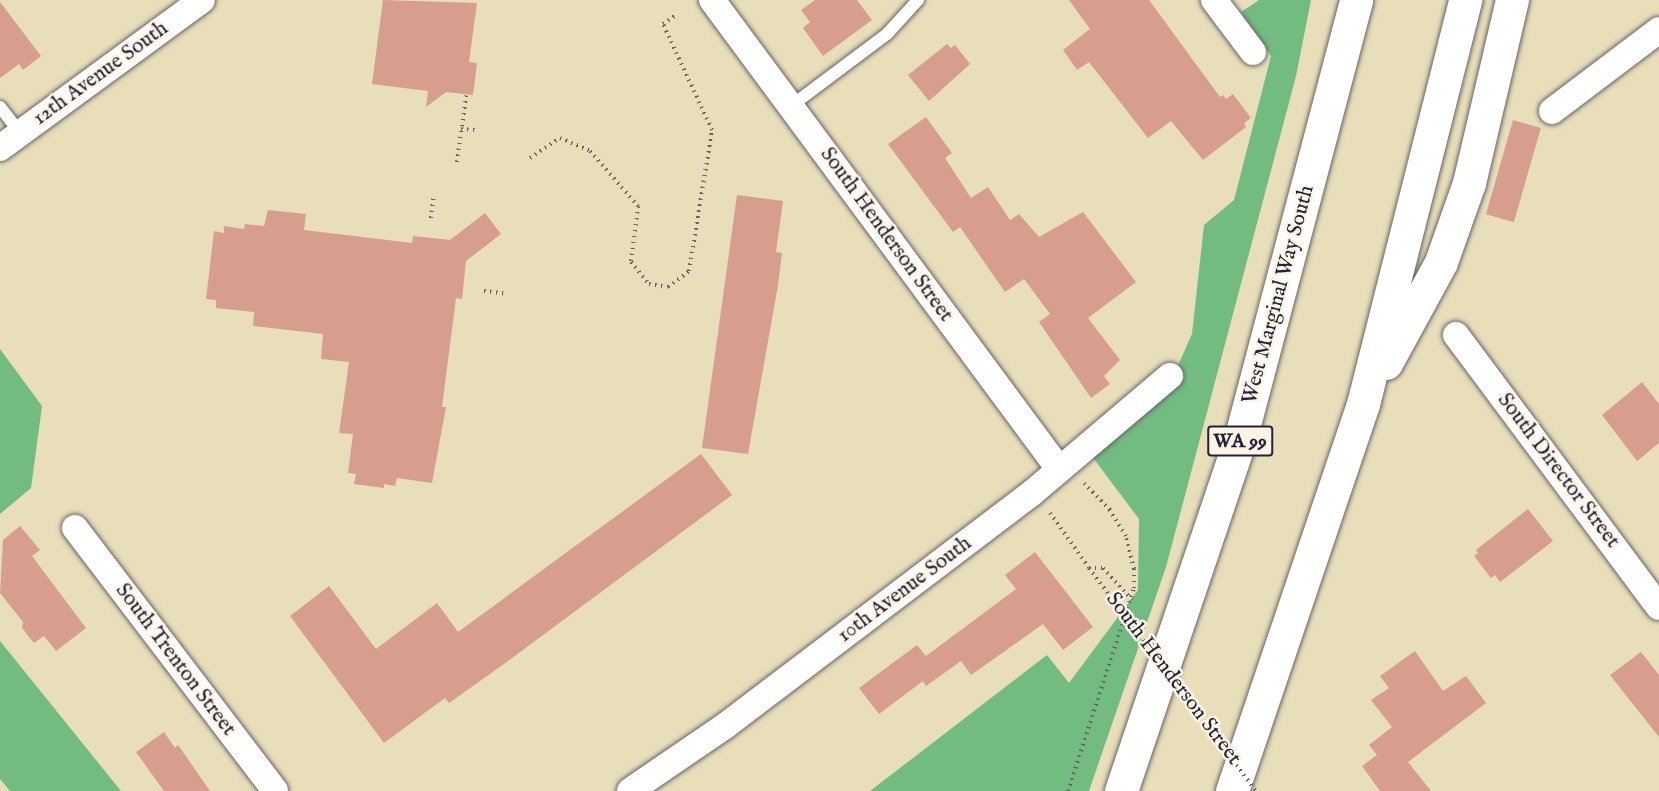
<!DOCTYPE html>
<html>
<head>
<meta charset="utf-8">
<style>
	body { margin:0 }
	#map { position:relative; width:1659px; height:791px; overflow:hidden; background:#e8deba; font-family:"IM FELL English",serif }
	div>[style] { position:absolute }
	[style*='--x'] { left:calc(var(--x)*1px); top:calc(var(--y)*1px); width:calc(var(--w)*1px); rotate:calc(var(--a)*1deg) }
	.forest>* { inset:0; background:#72bc82 }
	.building>* { inset:0; background:#d79d8f; transform-origin:0 0 }
	.path>* { height:4px; margin-top:-2px; transform-origin:0; background:repeating-linear-gradient(90deg,#676467 0 1.5px,transparent 0 6px) }
	.roads { filter:drop-shadow(0 0 2px #676467) drop-shadow(0 0 2px #676467) }
	.service>* { height:12px; margin:-6px; padding:0 6px; transform-origin:6px; border-radius:6px; background:#fff }
	.minor>* { height:26px; margin:-13px; padding:0 13px; transform-origin:13px; border-radius:13px; background:#fff }
	.motorway>* { height:33px; margin:-16.5px; padding:0 16.5px; transform-origin:16.5px; border-radius:16.5px; background:#fff }
	.path-bridge>* { height:4px; margin-top:-2px; transform-origin:0; background:repeating-linear-gradient(90deg,#676467 0 1.5px,transparent 0 6px) }
	span { translate:-50% -50%; white-space:nowrap; text-align:center; line-height:1.15; -webkit-text-stroke:5px #fcf5e5; paint-order:stroke }
	.shield-label span { padding:2px 4px; background:#fcf5e5; border:2px solid; border-radius:4px; -webkit-text-stroke-width:0 }
	.shield-label { font-size:20px; color:#22223b; font-weight:700 }
	.street-label { font-size:21px; color:#22223b }
</style>
</head>
<body>
<div id="map">
	<div class="forest">
		<div style="clip-path:polygon(1259px 0,1311px 0,1296px 76px,1166px 567px,1089px 791px,870px 791px,1047px 655px,1069px 683px,1138px 590px,1139px 519px,1088px 451px,1172px 379px,1192px 334px,1204px 225px,1234px 200px,1271px 56px,1241px 12px)"></div>
		<div style="clip-path:polygon(0 349px,42px 406px,31px 488px,0 514px)"></div>
		<div style="clip-path:polygon(0 641px,121px 791px,10px 791px,0 779px)"></div>
	</div>
	<div class="building">
		<div style="clip-path:polygon(383px 0,477px 3px,469px 62px,477px 63px,473px 95px,446px 92px,426px 107px,428px 91px,372px 84px)"></div>
		<div style="clip-path:polygon(815px 0,857px 0,872px 20px,823px 56px,803px 28px,810px 22px,801px 10px)"></div>
		<div style="clip-path:polygon(1069px 0,1149px 0,1220px 97px,1223px 95px,1226px 99px,1233px 94px,1251px 118px,1244px 123px,1246px 127px,1203px 160px,1171px 121px,1148px 138px,1089px 62px,1077px 70px,1063px 50px,1090px 29px)"></div>
		<div style="clip-path:polygon(0 2px,41px 56px,23px 70px,19px 64px,0 78px)"></div>
		<div style="clip-path:polygon(947px 44px,951px 48px,955px 45px,970px 64px,929px 101px,908px 75px)"></div>
		<div style="clip-path:polygon(926px 117px,952px 153px,945px 158px,971px 198px,988px 187px,1010px 220px,1019px 214px,1039px 237px,1083px 212px,1136px 282px,1088px 318px,1120px 360px,1104px 376px,1110px 384px,1091px 398px,1039px 322px,1050px 314px,1024px 279px,1005px 292px,960px 227px,953px 232px,888px 144px)"></div>
		<div style="left:1513px;top:120px;width:29px;height:98px;rotate:16deg"></div>
		<div style="clip-path:polygon(737px 195px,783px 201px,776px 252px,782px 253px,778px 285px,748px 454px,702px 448px)"></div>
		<div style="clip-path:polygon(268px 210px,306px 214px,304px 230px,412px 243px,413px 236px,450px 240px,485px 213px,501px 234px,466px 261px,462px 299px,456px 298px,442px 407px,446px 407px,432px 483px,397px 478px,395px 486px,384px 484px,384px 488px,354px 484px,356px 474px,348px 473px,353px 434px,339px 433px,349px 362px,321px 359px,323px 334px,253px 326px,254px 312px,216px 308px,216px 300px,206px 299px,214px 231px,224px 233px,224px 226px,244px 229px,245px 224px,264px 226px)"></div>
		<div style="clip-path:polygon(1642px 382px,1659px 404px,1659px 443px,1637px 461px,1602px 415px)"></div>
		<div style="clip-path:polygon(701px 454px,732px 495px,508px 661px,449px 703px,445px 698px,384px 743px,290px 616px,329px 586px,376px 649px,437px 603px,458px 632px)"></div>
		<div style="clip-path:polygon(1528px 509px,1553px 541px,1500px 582px,1495px 575px,1491px 578px,1474px 556px,1478px 553px,1476px 550px)"></div>
		<div style="clip-path:polygon(20px 526px,40px 550px,32px 556px,86px 628px,56px 651px,44px 636px,34px 643px,22px 628px,23px 622px,0 593px,3px 540px)"></div>
		<div style="clip-path:polygon(1035px 552px,1093px 627px,1063px 650px,1043px 624px,971px 675px,961px 661px,926px 686px,923px 681px,879px 714px,859px 688px,917px 645px,926px 656px,1016px 589px,1005px 575px)"></div>
		<div style="clip-path:polygon(1415px 651px,1443px 691px,1466px 676px,1486px 703px,1408px 762px,1431px 791px,1380px 791px,1362px 766px,1377px 755px,1369px 745px,1392px 727px,1371px 700px,1389px 688px,1380px 676px)"></div>
		<div style="clip-path:polygon(1641px 652px,1659px 675px,1659px 737px,1610px 675px)"></div>
		<div style="clip-path:polygon(164px 732px,175px 748px,178px 745px,210px 791px,164px 791px,136px 752px)"></div>
	</div>
	<div class="path">
		<div style="--x:461;--y:129;--w:14;--a:4"></div>
		<div style="--x:530;--y:158;--w:36;--a:-34"></div>
		<div style="--x:560;--y:138;--w:33;--a:23"></div>
		<div style="--x:590;--y:151;--w:73;--a:48.9"></div>
		<div style="--x:638;--y:206;--w:56;--a:97.1"></div>
		<div style="--x:631;--y:262;--w:28;--a:51"></div>
		<div style="--x:649;--y:284;--w:19;--a:9"></div>
		<div style="--x:668;--y:287;--w:26;--a:-37"></div>
		<div style="--x:689;--y:271;--w:143;--a:-80.7"></div>
		<div style="--x:712;--y:130;--w:117;--a:-114.8"></div>
		<div style="--x:663;--y:24;--w:16;--a:-35"></div>
		<div style="--x:457;--y:162;--w:67;--a:-82.2"></div>
		<div style="--x:431;--y:218;--w:24;--a:-83"></div>
		<div style="--x:484;--y:291;--w:24;--a:7"></div>
		<div style="--x:1050;--y:513;--w:67;--a:54.7"></div>
		<div style="--x:1089;--y:568;--w:14;--a:0"></div>
		<div style="--x:1103;--y:568;--w:43;--a:47.8"></div>
		<div style="--x:1068;--y:791;--w:213;--a:-72"></div>
		<div style="--x:1134;--y:588;--w:19;--a:-90"></div>
		<div style="--x:1134;--y:569;--w:34;--a:-104"></div>
		<div style="--x:1126;--y:536;--w:31;--a:-122"></div>
		<div style="--x:1110;--y:510;--w:37;--a:-134"></div>
	</div>
	<div class="roads">
		<div class="service">
			<div style="--x:791;--y:106;--w:120;--a:-36.9"></div>
			<div style="--x:887;--y:34;--w:46;--a:-47.6"></div>
			<div style="--x:0;--y:107;--w:33;--a:52"></div>
		</div>
		<div class="minor">
			<div style="--x:712;--y:0;--w:583;--a:53.5"></div>
			<div style="--x:1214;--y:0;--w:65;--a:53.1"></div>
			<div style="--x:1552;--y:111;--w:134;--a:-37.1"></div>
			<div style="--x:0;--y:148;--w:250;--a:-36.2"></div>
			<div style="--x:1456;--y:335;--w:339;--a:53.3"></div>
			<div style="--x:75;--y:528;--w:330;--a:52.7"></div>
			<div style="--x:630;--y:791;--w:115;--a:-34.4"></div>
			<div style="--x:725;--y:726;--w:385;--a:-37.2"></div>
			<div style="--x:1032;--y:493;--w:181;--a:-40.3"></div>
		</div>
		<div class="motorway">
			<div style="--x:1386;--y:363;--w:115;--a:-61.4"></div>
			<div style="--x:1441;--y:262;--w:84;--a:-70.5"></div>
			<div style="--x:1469;--y:183;--w:188;--a:-76.8"></div>
			<div style="--x:1121;--y:791;--w:375;--a:-71.3"></div>
			<div style="--x:1241;--y:436;--w:451;--a:-75.2"></div>
			<div style="--x:1232;--y:791;--w:409;--a:-71.3"></div>
			<div style="--x:1363;--y:404;--w:417;--a:-75.8"></div>
		</div>
	</div>
	<div class="path-bridge">
		<div style="--x:1089;--y:568;--w:279;--a:53.2"></div>
	</div>
	<div class="shield-label">
		<span style="left:1240px;top:441px">WA 99</span>
	</div>
	<div class="street-label">
		<span style="left:101px;top:74px;rotate:-36deg">12th Avenue South</span>
		<span style="left:886px;top:235px;rotate:54deg">South Henderson Street</span>
		<span style="left:1279px;top:295px;rotate:-75deg">West Marginal Way South</span>
		<span style="left:1558px;top:471px;rotate:53deg">South Director Street</span>
		<span style="left:905px;top:590px;rotate:-37deg">10th Avenue South</span>
		<span style="left:175px;top:660px;rotate:53deg">South Trenton Street</span>
		<span style="left:1173px;top:679px;rotate:53deg">South Henderson Street</span>
	</div>
</div>
</body>
</html>
